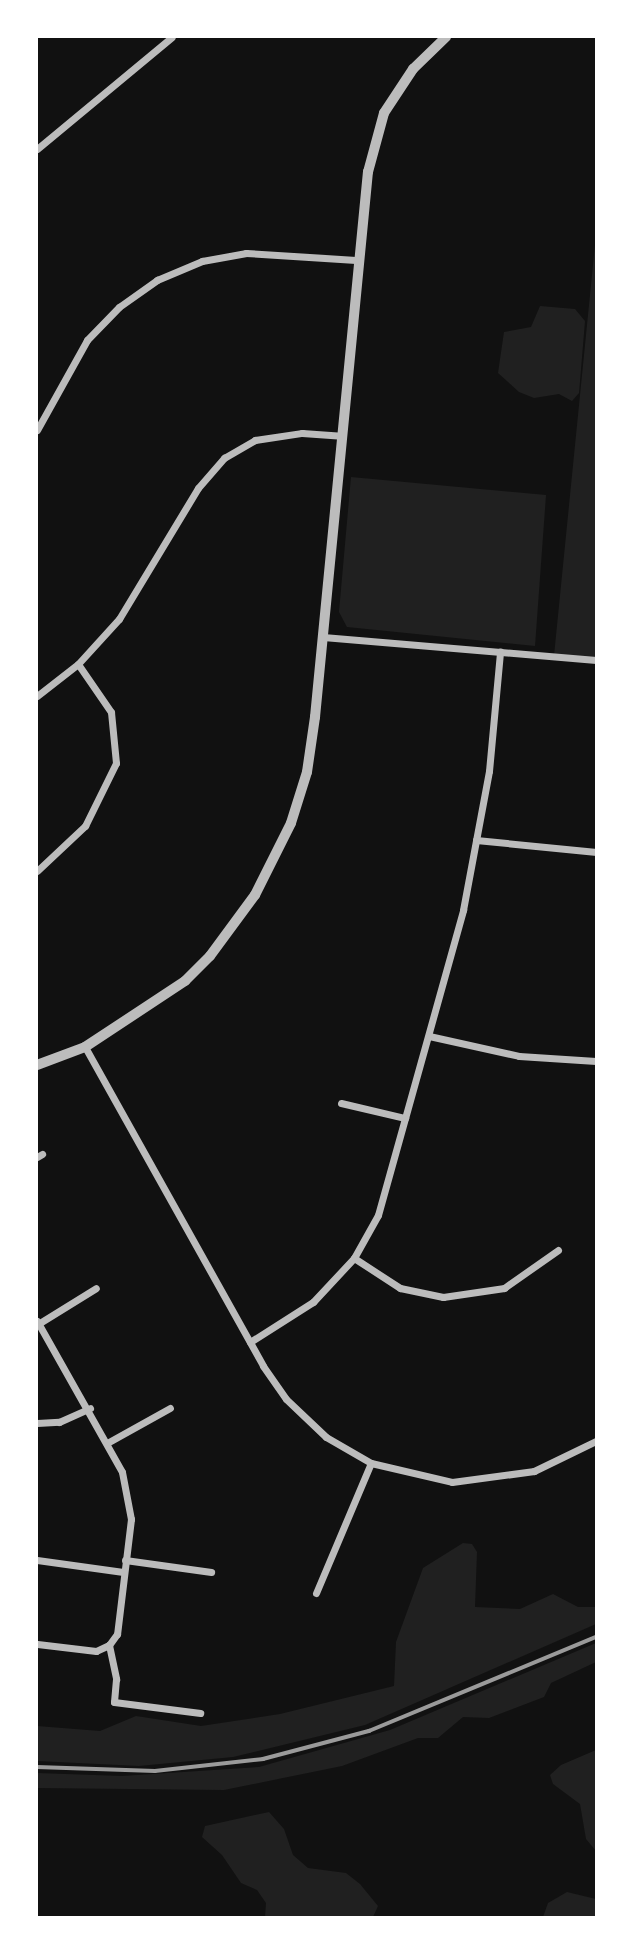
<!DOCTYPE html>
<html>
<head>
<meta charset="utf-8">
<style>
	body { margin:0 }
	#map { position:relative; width:633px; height:1954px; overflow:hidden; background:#111; font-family:"Fira Sans Condensed",sans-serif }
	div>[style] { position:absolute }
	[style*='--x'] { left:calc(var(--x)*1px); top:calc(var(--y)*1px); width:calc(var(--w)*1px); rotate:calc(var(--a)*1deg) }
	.green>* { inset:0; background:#202020 }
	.minor>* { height:7px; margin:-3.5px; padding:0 3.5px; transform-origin:3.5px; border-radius:3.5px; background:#bcbcbc }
	.tertiary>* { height:10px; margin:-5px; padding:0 5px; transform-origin:5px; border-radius:5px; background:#bcbcbc }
	.rail>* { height:3.5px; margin:-1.75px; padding:0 1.75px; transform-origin:1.75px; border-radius:1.75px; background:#9a9a9a }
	span { translate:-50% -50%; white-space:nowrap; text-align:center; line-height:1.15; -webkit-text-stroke:6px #fff; paint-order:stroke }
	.frame { position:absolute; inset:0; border:38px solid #fff; pointer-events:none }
</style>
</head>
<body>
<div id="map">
	<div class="green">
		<div style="clip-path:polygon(596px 235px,596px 658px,554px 656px)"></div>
		<div style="clip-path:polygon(540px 306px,575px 309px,585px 321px,579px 393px,572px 401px,559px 394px,534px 398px,519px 392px,498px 373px,504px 332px,531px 327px)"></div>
		<div style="clip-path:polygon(351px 477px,546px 495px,535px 646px,347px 627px,339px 612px)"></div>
		<div style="clip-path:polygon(463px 1543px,472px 1544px,477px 1552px,475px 1607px,520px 1609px,553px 1594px,578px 1607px,596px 1607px,596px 1624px,365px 1725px,233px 1757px,139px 1766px,37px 1761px,37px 1726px,100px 1731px,136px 1716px,201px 1726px,280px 1714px,394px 1686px,396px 1642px,423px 1568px)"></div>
		<div style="clip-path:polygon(596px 1643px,596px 1662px,551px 1683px,544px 1697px,489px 1718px,463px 1717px,438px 1738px,418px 1738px,342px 1766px,224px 1790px,37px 1788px,37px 1773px,122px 1776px,259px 1767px,390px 1730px)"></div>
		<div style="clip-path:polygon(596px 1750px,596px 1851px,586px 1839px,580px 1804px,553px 1784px,550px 1775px,561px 1765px)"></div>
		<div style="clip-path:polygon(269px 1812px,284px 1829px,293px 1855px,308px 1868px,346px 1873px,360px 1884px,378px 1906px,373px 1917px,265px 1917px,266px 1903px,257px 1890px,241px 1883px,222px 1855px,202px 1837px,205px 1826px)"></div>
		<div style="clip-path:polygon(567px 1892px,596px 1899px,596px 1917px,543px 1917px,548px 1903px)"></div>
	</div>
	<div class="minor">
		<div style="--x:37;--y:149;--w:175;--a:-39.7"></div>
		<div style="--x:37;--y:430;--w:103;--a:-60.9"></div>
		<div style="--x:87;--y:340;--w:46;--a:-45.9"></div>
		<div style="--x:119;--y:307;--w:47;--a:-35.4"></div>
		<div style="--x:157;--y:280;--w:49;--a:-22.9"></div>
		<div style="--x:202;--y:261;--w:45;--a:-10.3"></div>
		<div style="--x:246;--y:253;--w:110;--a:3.6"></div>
		<div style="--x:323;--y:637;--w:274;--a:4.8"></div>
		<div style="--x:37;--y:696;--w:52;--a:-38"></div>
		<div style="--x:78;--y:664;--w:61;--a:-47.7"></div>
		<div style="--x:119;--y:619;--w:153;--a:-58.9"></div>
		<div style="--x:198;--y:488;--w:40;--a:-49"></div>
		<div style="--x:224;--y:458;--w:36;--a:-30"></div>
		<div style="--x:255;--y:440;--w:48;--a:-8.5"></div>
		<div style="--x:302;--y:433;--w:39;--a:4"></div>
		<div style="--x:476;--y:840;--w:121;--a:5.7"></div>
		<div style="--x:37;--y:871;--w:66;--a:-43.2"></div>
		<div style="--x:85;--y:826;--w:70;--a:-63.8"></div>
		<div style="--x:116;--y:763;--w:51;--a:-95.6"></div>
		<div style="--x:111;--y:712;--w:58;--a:-124.5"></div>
		<div style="--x:429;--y:1036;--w:92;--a:12.5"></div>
		<div style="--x:519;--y:1056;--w:77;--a:3.7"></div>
		<div style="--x:85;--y:1047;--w:365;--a:60.8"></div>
		<div style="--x:263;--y:1366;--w:40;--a:55.1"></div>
		<div style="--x:286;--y:1399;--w:55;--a:43.5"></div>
		<div style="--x:326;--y:1437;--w:52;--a:30"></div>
		<div style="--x:371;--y:1463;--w:83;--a:13.2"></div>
		<div style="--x:452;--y:1482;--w:83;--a:-7.6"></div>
		<div style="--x:534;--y:1471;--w:69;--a:-25.8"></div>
		<div style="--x:341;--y:1103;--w:66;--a:13.2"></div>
		<div style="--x:37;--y:1157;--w:6;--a:-31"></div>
		<div style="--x:354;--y:1258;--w:55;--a:33.1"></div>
		<div style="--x:400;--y:1288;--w:44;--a:11.8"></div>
		<div style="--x:443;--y:1297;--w:62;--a:-8.4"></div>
		<div style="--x:504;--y:1288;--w:66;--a:-35.1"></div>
		<div style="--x:37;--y:1321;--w:173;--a:60.6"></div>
		<div style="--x:122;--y:1472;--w:48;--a:79.2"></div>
		<div style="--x:131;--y:1519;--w:116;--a:96.9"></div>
		<div style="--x:117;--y:1634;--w:14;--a:126"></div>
		<div style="--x:109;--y:1645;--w:14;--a:155"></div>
		<div style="--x:96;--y:1651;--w:59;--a:-173.2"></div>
		<div style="--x:38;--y:1324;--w:68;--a:-31.8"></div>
		<div style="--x:250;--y:1342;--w:75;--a:-32.4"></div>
		<div style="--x:313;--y:1302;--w:60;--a:-47"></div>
		<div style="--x:354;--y:1258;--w:49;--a:-60.8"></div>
		<div style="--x:378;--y:1215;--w:317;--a:-74.4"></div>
		<div style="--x:463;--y:910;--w:141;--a:-79.4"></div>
		<div style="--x:489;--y:771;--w:120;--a:-84.7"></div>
		<div style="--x:37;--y:1423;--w:22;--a:-3"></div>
		<div style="--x:59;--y:1422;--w:34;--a:-24"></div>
		<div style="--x:107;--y:1443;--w:72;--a:-29.1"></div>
		<div style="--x:37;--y:1560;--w:87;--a:7.9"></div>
		<div style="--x:125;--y:1560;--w:87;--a:7.9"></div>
		<div style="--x:316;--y:1593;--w:141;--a:-67.1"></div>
		<div style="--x:109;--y:1645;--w:35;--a:78"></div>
		<div style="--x:116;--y:1679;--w:23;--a:95"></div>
		<div style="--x:114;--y:1702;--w:87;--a:7.3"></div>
	</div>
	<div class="tertiary">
		<div style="--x:37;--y:1065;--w:51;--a:-20.6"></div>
		<div style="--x:85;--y:1047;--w:120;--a:-33.4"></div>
		<div style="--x:185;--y:981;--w:35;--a:-45"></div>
		<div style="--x:210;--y:956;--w:76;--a:-53.6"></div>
		<div style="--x:255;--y:895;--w:80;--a:-63.4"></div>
		<div style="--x:291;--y:823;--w:53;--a:-72.6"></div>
		<div style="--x:307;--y:772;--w:56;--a:-81.7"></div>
		<div style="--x:315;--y:717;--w:548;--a:-84.45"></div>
		<div style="--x:368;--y:172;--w:61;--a:-74.8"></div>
		<div style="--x:384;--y:113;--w:53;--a:-56.6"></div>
		<div style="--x:413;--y:69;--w:46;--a:-44.1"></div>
	</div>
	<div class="rail">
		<div style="--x:37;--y:1767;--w:118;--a:1.9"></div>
		<div style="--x:155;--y:1771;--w:109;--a:-6.3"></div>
		<div style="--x:263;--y:1759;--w:110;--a:-14.8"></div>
		<div style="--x:369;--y:1731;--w:246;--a:-22.5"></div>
	</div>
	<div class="frame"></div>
</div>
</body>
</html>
